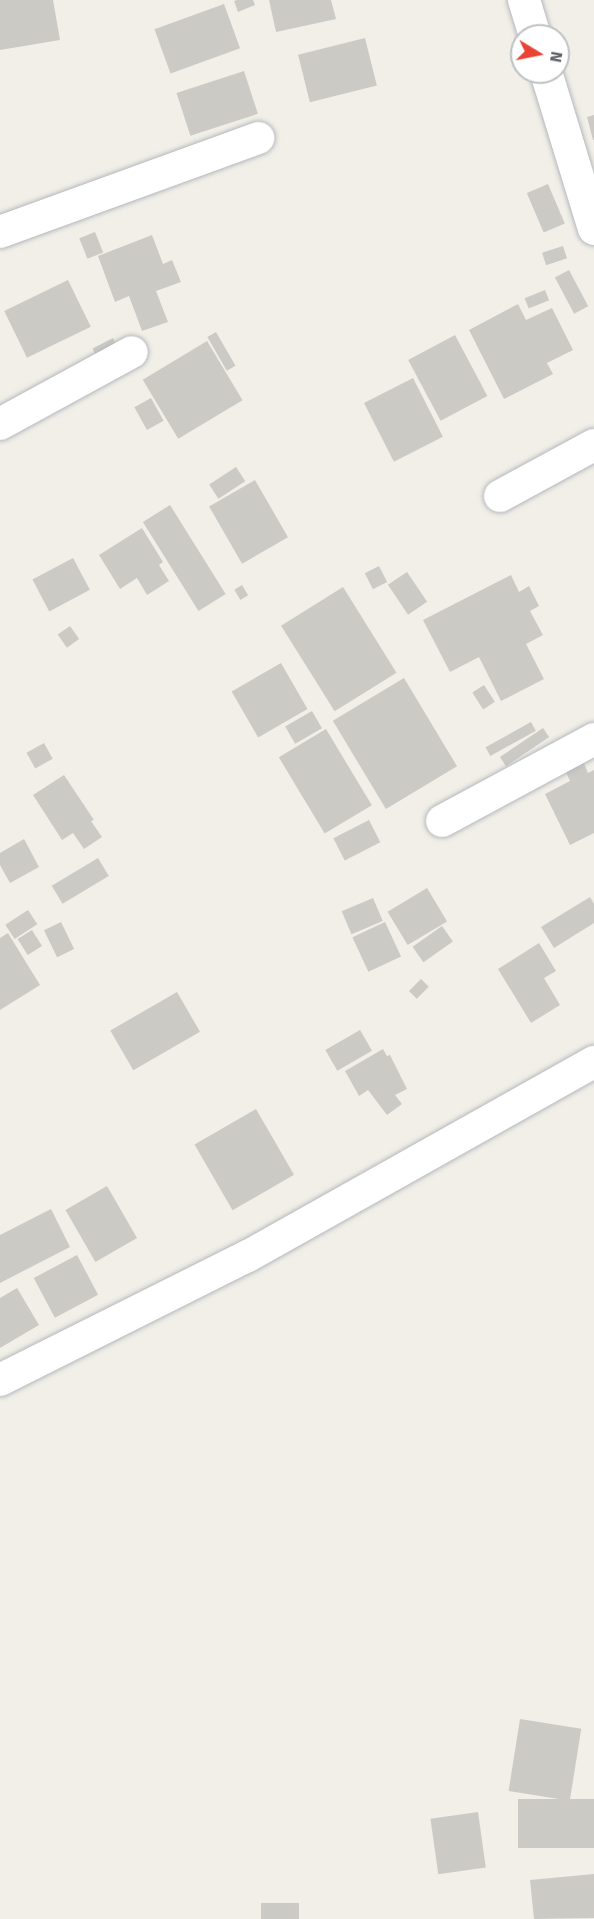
<!DOCTYPE html>
<html>
<head>
<meta charset="utf-8">
<style>
	body { margin:0 }
	#map { position:relative; width:594px; height:1919px; overflow:hidden; background:#f1efe8; font-family:"Fira Sans",sans-serif }
	div>[style] { position:absolute }
	[style*='--x'] { left:calc(var(--x)*1px); top:calc(var(--y)*1px); width:calc(var(--w)*1px); rotate:calc(var(--a)*1deg) }
	.building>* { inset:0; background:#cccac5; transform-origin:0 0 }
	.roads { filter:drop-shadow(0 0 2px #b5b8bc) drop-shadow(0 0 2px #b5b8bc) }
	.street>* { height:32px; margin:-16px; padding:0 16px; transform-origin:16px; border-radius:16px; background:#fff }
	span { translate:-50% -50%; white-space:nowrap; text-align:center; line-height:1.15; -webkit-text-stroke:4.5px #fff; paint-order:stroke }
	.north { position:absolute; left:510px; top:24px; width:60px; height:60px; box-sizing:border-box; background:#fff; border:2px solid #bfc1c3; border-radius:50%; rotate:100deg; font-size:16px; font-weight:700; line-height:24px; text-align:center; color:#5f6368 }
	.north::after { content:''; display:block; margin:auto; width:21px; height:27px; background:#ea4335; clip-path:polygon(50% 0,100% 100%,50% 72%,0 100%) }
</style>
</head>
<body>
<div id="map">
	<div class="building">
		<div style="clip-path:polygon(0 0,53px 0,60px 40px,0 50px)"></div>
		<div style="clip-path:polygon(237px 0,253px 0,255px 5px,238px 12px,234px 1px)"></div>
		<div style="clip-path:polygon(269px 0,331px 0,336px 19px,276px 32px)"></div>
		<div style="left:224px;top:4px;width:47px;height:74px;rotate:70deg"></div>
		<div style="left:365px;top:38px;width:49px;height:69px;rotate:76deg"></div>
		<div style="left:244px;top:71px;width:45px;height:71px;rotate:72deg"></div>
		<div style="clip-path:polygon(594px 115px,594px 140px,593px 140px,587px 117px)"></div>
		<div style="left:548px;top:184px;width:43px;height:23px;rotate:67deg"></div>
		<div style="left:95px;top:232px;width:22px;height:17px;rotate:68deg"></div>
		<div style="clip-path:polygon(152px 235px,163px 264px,172px 260px,181px 282px,156px 291px,168px 322px,142px 331px,129px 296px,115px 302px,98px 256px)"></div>
		<div style="left:563px;top:246px;width:13px;height:22px;rotate:72deg"></div>
		<div style="left:569px;top:270px;width:41px;height:16px;rotate:62deg"></div>
		<div style="left:68px;top:280px;width:52px;height:71px;rotate:64deg"></div>
		<div style="left:545px;top:290px;width:11px;height:22px;rotate:68deg"></div>
		<div style="clip-path:polygon(518px 304px,526px 320px,552px 308px,573px 350px,547px 363px,553px 374px,504px 399px,469px 330px)"></div>
		<div style="left:216px;top:332px;width:39px;height:10px;rotate:60deg"></div>
		<div style="left:455px;top:335px;width:69px;height:53px;rotate:62deg"></div>
		<div style="left:113px;top:338px;width:13px;height:23px;rotate:63deg"></div>
		<div style="left:207px;top:341px;width:69px;height:75px;rotate:59deg"></div>
		<div style="left:413px;top:378px;width:66px;height:55px;rotate:63deg"></div>
		<div style="left:151px;top:398px;width:26px;height:19px;rotate:61deg"></div>
		<div style="left:236px;top:467px;width:17px;height:32px;rotate:57deg"></div>
		<div style="left:255px;top:480px;width:66px;height:53px;rotate:60deg"></div>
		<div style="left:170px;top:505px;width:105px;height:32px;rotate:58deg"></div>
		<div style="clip-path:polygon(142px 528px,163px 562px,159px 565px,169px 581px,147px 595px,137px 578px,120px 589px,99px 555px)"></div>
		<div style="left:73px;top:558px;width:36px;height:46px;rotate:62deg"></div>
		<div style="left:379px;top:566px;width:18px;height:16px;rotate:63deg"></div>
		<div style="left:407px;top:572px;width:36px;height:23px;rotate:56deg"></div>
		<div style="clip-path:polygon(511px 575px,519px 592px,529px 586px,539px 606px,530px 611px,543px 635px,526px 644px,544px 679px,501px 701px,479px 657px,450px 672px,423px 620px)"></div>
		<div style="left:242px;top:585px;width:12px;height:9px;rotate:59deg"></div>
		<div style="left:343px;top:587px;width:101px;height:73px;rotate:58deg"></div>
		<div style="left:70px;top:626px;width:16px;height:15px;rotate:55deg"></div>
		<div style="left:281px;top:663px;width:53px;height:57px;rotate:60deg"></div>
		<div style="left:404px;top:678px;width:103px;height:83px;rotate:59deg"></div>
		<div style="left:484px;top:685px;width:20px;height:14px;rotate:57deg"></div>
		<div style="left:312px;top:711px;width:20px;height:31px;rotate:60deg"></div>
		<div style="left:531px;top:722px;width:10px;height:52px;rotate:61deg"></div>
		<div style="left:543px;top:728px;width:11px;height:52px;rotate:56deg"></div>
		<div style="left:326px;top:729px;width:89px;height:55px;rotate:59deg"></div>
		<div style="left:44px;top:743px;width:18px;height:20px;rotate:61deg"></div>
		<div style="clip-path:polygon(583px 761px,588px 773px,594px 770px,594px 833px,570px 845px,545px 794px,570px 781px,565px 770px)"></div>
		<div style="clip-path:polygon(64px 775px,94px 820px,91px 821px,102px 837px,84px 849px,73px 833px,62px 840px,33px 795px)"></div>
		<div style="left:369px;top:820px;width:25px;height:40px;rotate:63deg"></div>
		<div style="clip-path:polygon(24px 839px,39px 867px,10px 883px,0 865px,0 853px)"></div>
		<div style="left:98px;top:858px;width:21px;height:54px;rotate:59deg"></div>
		<div style="left:427px;top:888px;width:39px;height:46px;rotate:59deg"></div>
		<div style="clip-path:polygon(590px 897px,594px 904px,594px 923px,554px 948px,541px 927px)"></div>
		<div style="left:373px;top:898px;width:25px;height:34px;rotate:67deg"></div>
		<div style="left:28px;top:910px;width:17px;height:27px;rotate:57deg"></div>
		<div style="left:61px;top:922px;width:30px;height:19px;rotate:64deg"></div>
		<div style="left:385px;top:922px;width:38px;height:36px;rotate:65deg"></div>
		<div style="left:442px;top:926px;width:19px;height:36px;rotate:55deg"></div>
		<div style="left:32px;top:930px;width:19px;height:17px;rotate:58deg"></div>
		<div style="clip-path:polygon(8px 933px,40px 985px,0 1010px,0 938px)"></div>
		<div style="clip-path:polygon(539px 943px,556px 971px,544px 978px,560px 1005px,531px 1023px,498px 969px)"></div>
		<div style="left:421px;top:979px;width:11px;height:17px;rotate:45deg"></div>
		<div style="left:177px;top:992px;width:46px;height:77px;rotate:60deg"></div>
		<div style="left:360px;top:1030px;width:24px;height:40px;rotate:60deg"></div>
		<div style="clip-path:polygon(383px 1049px,387px 1056px,390px 1055px,407px 1089px,395px 1095px,402px 1104px,387px 1115px,368px 1090px,359px 1096px,345px 1071px)"></div>
		<div style="left:256px;top:1109px;width:76px;height:71px;rotate:60deg"></div>
		<div style="left:107px;top:1186px;width:60px;height:48px;rotate:60deg"></div>
		<div style="clip-path:polygon(51px 1209px,70px 1247px,0 1283px,0 1235px)"></div>
		<div style="left:77px;top:1255px;width:45px;height:49px;rotate:62deg"></div>
		<div style="clip-path:polygon(17px 1288px,39px 1325px,0 1348px,0 1298px)"></div>
		<div style="left:520px;top:1719px;width:62px;height:73px;rotate:9deg"></div>
		<div style="left:594px;top:1799px;width:49px;height:76px;rotate:90deg"></div>
		<div style="left:478px;top:1812px;width:56px;height:48px;rotate:82deg"></div>
		<div style="clip-path:polygon(594px 1874px,594px 1918px,534px 1919px,530px 1880px)"></div>
		<div style="left:261px;top:1903px;width:38px;height:16px"></div>
	</div>
	<div class="roads">
		<div class="street">
			<div style="--x:524;--y:0;--w:38;--a:73"></div>
			<div style="--x:546;--y:72;--w:164;--a:73"></div>
			<div style="--x:0;--y:232;--w:275;--a:-20"></div>
			<div style="--x:0;--y:424;--w:150;--a:-28.6"></div>
			<div style="--x:500;--y:496;--w:107;--a:-28.5"></div>
			<div style="--x:442;--y:821;--w:173;--a:-28.3"></div>
			<div style="--x:0;--y:1380;--w:277;--a:-26.6"></div>
			<div style="--x:248;--y:1256;--w:397;--a:-29.3"></div>
		</div>
	</div>
	<div class="north">N</div>
</div>
</body>
</html>
